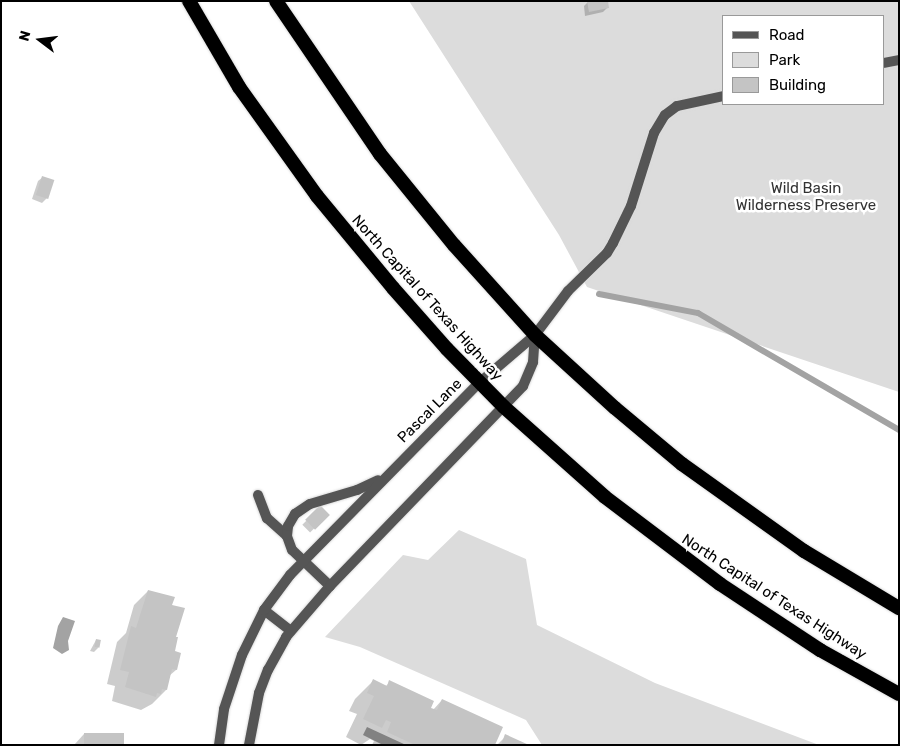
<!DOCTYPE html>
<html>
<head>
<meta charset="utf-8">
<style>
	body { margin:0 }
	#map { position:relative; width:900px; height:746px; overflow:hidden; background:#fff; font-family:Rubik,sans-serif }
	div>[style] { position:absolute }
	[style*='--x'] { left:calc(var(--x)*1px); top:calc(var(--y)*1px); width:calc(var(--w)*1px); rotate:calc(var(--a)*1deg) }
	.green>* { inset:0; background:#dcdcdc }
	.water>* { inset:0; background:#a3a3a3 }
	.shadow>* { inset:0; background:#0003; transform-origin:0 0 }
	.stream>* { height:6px; margin:-3px; padding:0 3px; transform-origin:3px; border-radius:3px; background:#a3a3a3 }
	.building>* { inset:0; background:#c4c4c4; transform-origin:0 0 }
	.roads { filter:drop-shadow(0 0 1px #dbdbdb) drop-shadow(0 0 1px #dbdbdb) }
	.service>* { height:10px; margin:-5px; padding:0 5px; transform-origin:5px; border-radius:5px; background:#555 }
	.minor>* { height:10px; margin:-5px; padding:0 5px; transform-origin:5px; border-radius:5px; background:#555 }
	.trunk>* { height:14px; margin:-7px; padding:0 7px; transform-origin:7px; border-radius:7px; background:#000 }
	span { translate:-50% -50%; white-space:nowrap; text-align:center; line-height:1.15; -webkit-text-stroke:5px #fff; paint-order:stroke }
	.park-label { font-size:15px; color:#333 }
	.street-label { font-size:15px; color:#000 }
	.frame { position:absolute; inset:0; border:2px solid #000; pointer-events:none }
	.legend { position:absolute; left:722px; top:15px; width:162px; height:90px; box-sizing:border-box; background:#fff; border:1px solid #999; margin:0; padding:6px 9px; list-style:none; font-size:15px; color:#000 }
	.legend li { display:flex; align-items:center; gap:10px; height:25px }
	.legend b { width:25px; border:1px solid #999 }
	.north { position:absolute; left:15px; top:15px; width:50px; height:50px; -webkit-text-stroke:4px #fff; paint-order:stroke; rotate:285deg; font-size:14px; font-weight:700; line-height:20px; text-align:center; color:#000 }
	.north::after { content:''; display:block; margin:auto; width:18px; height:22px; background:#000; clip-path:polygon(50% 0,100% 100%,50% 72%,0 100%) }
</style>
</head>
<body>
<div id="map">
	<div class="green">
		<div style="clip-path:polygon(evenodd,409px 1px,899px 1px,899px 392px,587px 287px,559px 235px,409px 1px,724px 16px,884px 16px,884px 104px,724px 104px,724px 16px)"></div>
		<div style="clip-path:polygon(459px 530px,526px 559px,537px 625px,655px 683px,819px 745px,542px 745px,526px 720px,360px 647px,325px 637px,403px 555px,428px 560px)"></div>
	</div>
	<div class="water">
		<div style="clip-path:polygon(63px 617px,75px 621px,68px 641px,69px 650px,62px 654px,53px 648px,58px 626px)"></div>
		<div style="clip-path:polygon(367px 727px,406px 745px,383px 745px,363px 735px)"></div>
	</div>
	<div class="shadow">
		<div style="clip-path:polygon(588px 2px,608px 7px,603px 12px,585px 16px,584px 6px)"></div>
		<div style="clip-path:polygon(43px 177px,47px 198px,42px 203px,32px 199px,38px 181px)"></div>
		<div style="left:320px;top:507px;width:11px;height:25px;rotate:45deg"></div>
		<div style="clip-path:polygon(148px 591px,171px 606px,176px 670px,169px 676px,166px 690px,152px 704px,141px 710px,112px 701px,115px 686px,107px 684px,117px 642px,126px 633px,134px 605px)"></div>
		<div style="clip-path:polygon(96px 640px,98px 648px,94px 652px,90px 651px)"></div>
		<div style="clip-path:polygon(373px 681px,386px 686px,390px 682px,433px 710px,442px 700px,493px 745px,372px 745px,374px 741px,370px 739px,361px 745px,346px 737px,357px 714px,349px 711px,355px 699px)"></div>
		<div style="clip-path:polygon(84px 734px,122px 745px,74px 745px)"></div>
		<div style="clip-path:polygon(506px 736px,526px 745px,497px 745px)"></div>
	</div>
	<div class="stream">
		<div style="--x:599;--y:294;--w:101;--a:10.9"></div>
		<div style="--x:698;--y:313;--w:233;--a:30.2"></div>
	</div>
	<div class="building">
		<div style="clip-path:polygon(587px 1px,608px 1px,609px 8px,589px 12px)"></div>
		<div style="left:42px;top:176px;width:13px;height:20px;rotate:18deg"></div>
		<div style="left:320px;top:505px;width:14px;height:21px;rotate:45deg"></div>
		<div style="clip-path:polygon(148px 590px,175px 597px,172px 605px,185px 608px,176px 637px,178px 637px,175px 651px,181px 653px,177px 670px,172px 669px,167px 690px,162px 689px,161px 694px,157px 693px,156px 697px,125px 687px,129px 672px,120px 670px,131px 626px,136px 628px)"></div>
		<div style="left:96px;top:639px;width:5px;height:8px;rotate:11deg"></div>
		<div style="clip-path:polygon(373px 679px,387px 686px,389px 680px,434px 701px,431px 708px,437px 710px,442px 699px,503px 727px,495px 745px,415px 745px,387px 732px,391px 722px,386px 720px,382px 728px,363px 719px,374px 696px,367px 693px)"></div>
		<div style="left:84px;top:733px;width:40px;height:12px"></div>
		<div style="clip-path:polygon(505px 734px,529px 745px,501px 745px)"></div>
	</div>
	<div class="roads">
		<div class="service">
			<div style="--x:884;--y:63;--w:15;--a:-11"></div>
			<div style="--x:535;--y:335;--w:55;--a:-53.1"></div>
			<div style="--x:568;--y:291;--w:54;--a:-44.3"></div>
			<div style="--x:607;--y:253;--w:12;--a:-59"></div>
			<div style="--x:613;--y:243;--w:41;--a:-64.1"></div>
			<div style="--x:631;--y:206;--w:77;--a:-72.5"></div>
			<div style="--x:654;--y:133;--w:21;--a:-59"></div>
			<div style="--x:665;--y:115;--w:15;--a:-37"></div>
			<div style="--x:677;--y:106;--w:48;--a:-12"></div>
			<div style="--x:258;--y:495;--w:25;--a:69"></div>
			<div style="--x:267;--y:518;--w:27;--a:42"></div>
		</div>
		<div class="minor">
			<div style="--x:330;--y:586;--w:52;--a:-136.5"></div>
			<div style="--x:292;--y:550;--w:15;--a:-110"></div>
			<div style="--x:287;--y:536;--w:10;--a:-84"></div>
			<div style="--x:288;--y:526;--w:14;--a:-60"></div>
			<div style="--x:295;--y:514;--w:18;--a:-34"></div>
			<div style="--x:310;--y:504;--w:49;--a:-16.6"></div>
			<div style="--x:357;--y:490;--w:23;--a:-25"></div>
			<div style="--x:264;--y:610;--w:34;--a:38"></div>
			<div style="--x:219;--y:745;--w:36;--a:-82"></div>
			<div style="--x:224;--y:709;--w:57;--a:-71.6"></div>
			<div style="--x:242;--y:655;--w:50;--a:-63.9"></div>
			<div style="--x:264;--y:610;--w:44;--a:-53.4"></div>
			<div style="--x:290;--y:575;--w:269;--a:-45.5"></div>
			<div style="--x:479;--y:383;--w:74;--a:-40.6"></div>
			<div style="--x:249;--y:745;--w:53;--a:-79.1"></div>
			<div style="--x:259;--y:693;--w:25;--a:-69"></div>
			<div style="--x:268;--y:670;--w:38;--a:-61"></div>
			<div style="--x:286;--y:637;--w:67;--a:-49.2"></div>
			<div style="--x:330;--y:586;--w:278;--a:-46"></div>
			<div style="--x:523;--y:386;--w:26;--a:-67"></div>
			<div style="--x:533;--y:362;--w:27;--a:-86"></div>
		</div>
		<div class="trunk">
			<div style="--x:189;--y:1;--w:99;--a:59.8"></div>
			<div style="--x:239;--y:87;--w:134;--a:54.4"></div>
			<div style="--x:317;--y:196;--w:119;--a:50.4"></div>
			<div style="--x:393;--y:288;--w:81;--a:48.5"></div>
			<div style="--x:447;--y:349;--w:81;--a:45.5"></div>
			<div style="--x:504;--y:407;--w:135;--a:41.7"></div>
			<div style="--x:605;--y:497;--w:144;--a:37.1"></div>
			<div style="--x:720;--y:584;--w:120;--a:33.4"></div>
			<div style="--x:820;--y:650;--w:90;--a:29.1"></div>
			<div style="--x:276;--y:1;--w:185;--a:55.8"></div>
			<div style="--x:380;--y:154;--w:117;--a:50.9"></div>
			<div style="--x:454;--y:245;--w:121;--a:48"></div>
			<div style="--x:535;--y:335;--w:108;--a:42.4"></div>
			<div style="--x:615;--y:408;--w:87;--a:39.9"></div>
			<div style="--x:682;--y:464;--w:150;--a:35.5"></div>
			<div style="--x:804;--y:551;--w:111;--a:31"></div>
		</div>
	</div>
	<div class="park-label">
		<span style="left:806px;top:197px">Wild Basin<br>Wilderness Preserve</span>
	</div>
	<div class="street-label">
		<span style="left:427px;top:298px;rotate:48deg">North Capital of Texas Highway</span>
		<span style="left:430px;top:411px;rotate:-45deg">Pascal Lane</span>
		<span style="left:774px;top:597px;rotate:33deg">North Capital of Texas Highway</span>
	</div>
	<div class="frame"></div>
	<ul class="legend">
	<li><b style="height:6px;background:#555"></b>Road</li>
	<li><b style="height:14px;background:#dcdcdc"></b>Park</li>
	<li><b style="height:14px;background:#c4c4c4"></b>Building</li>
	</ul>
	<div class="north">N</div>
</div>
</body>
</html>
